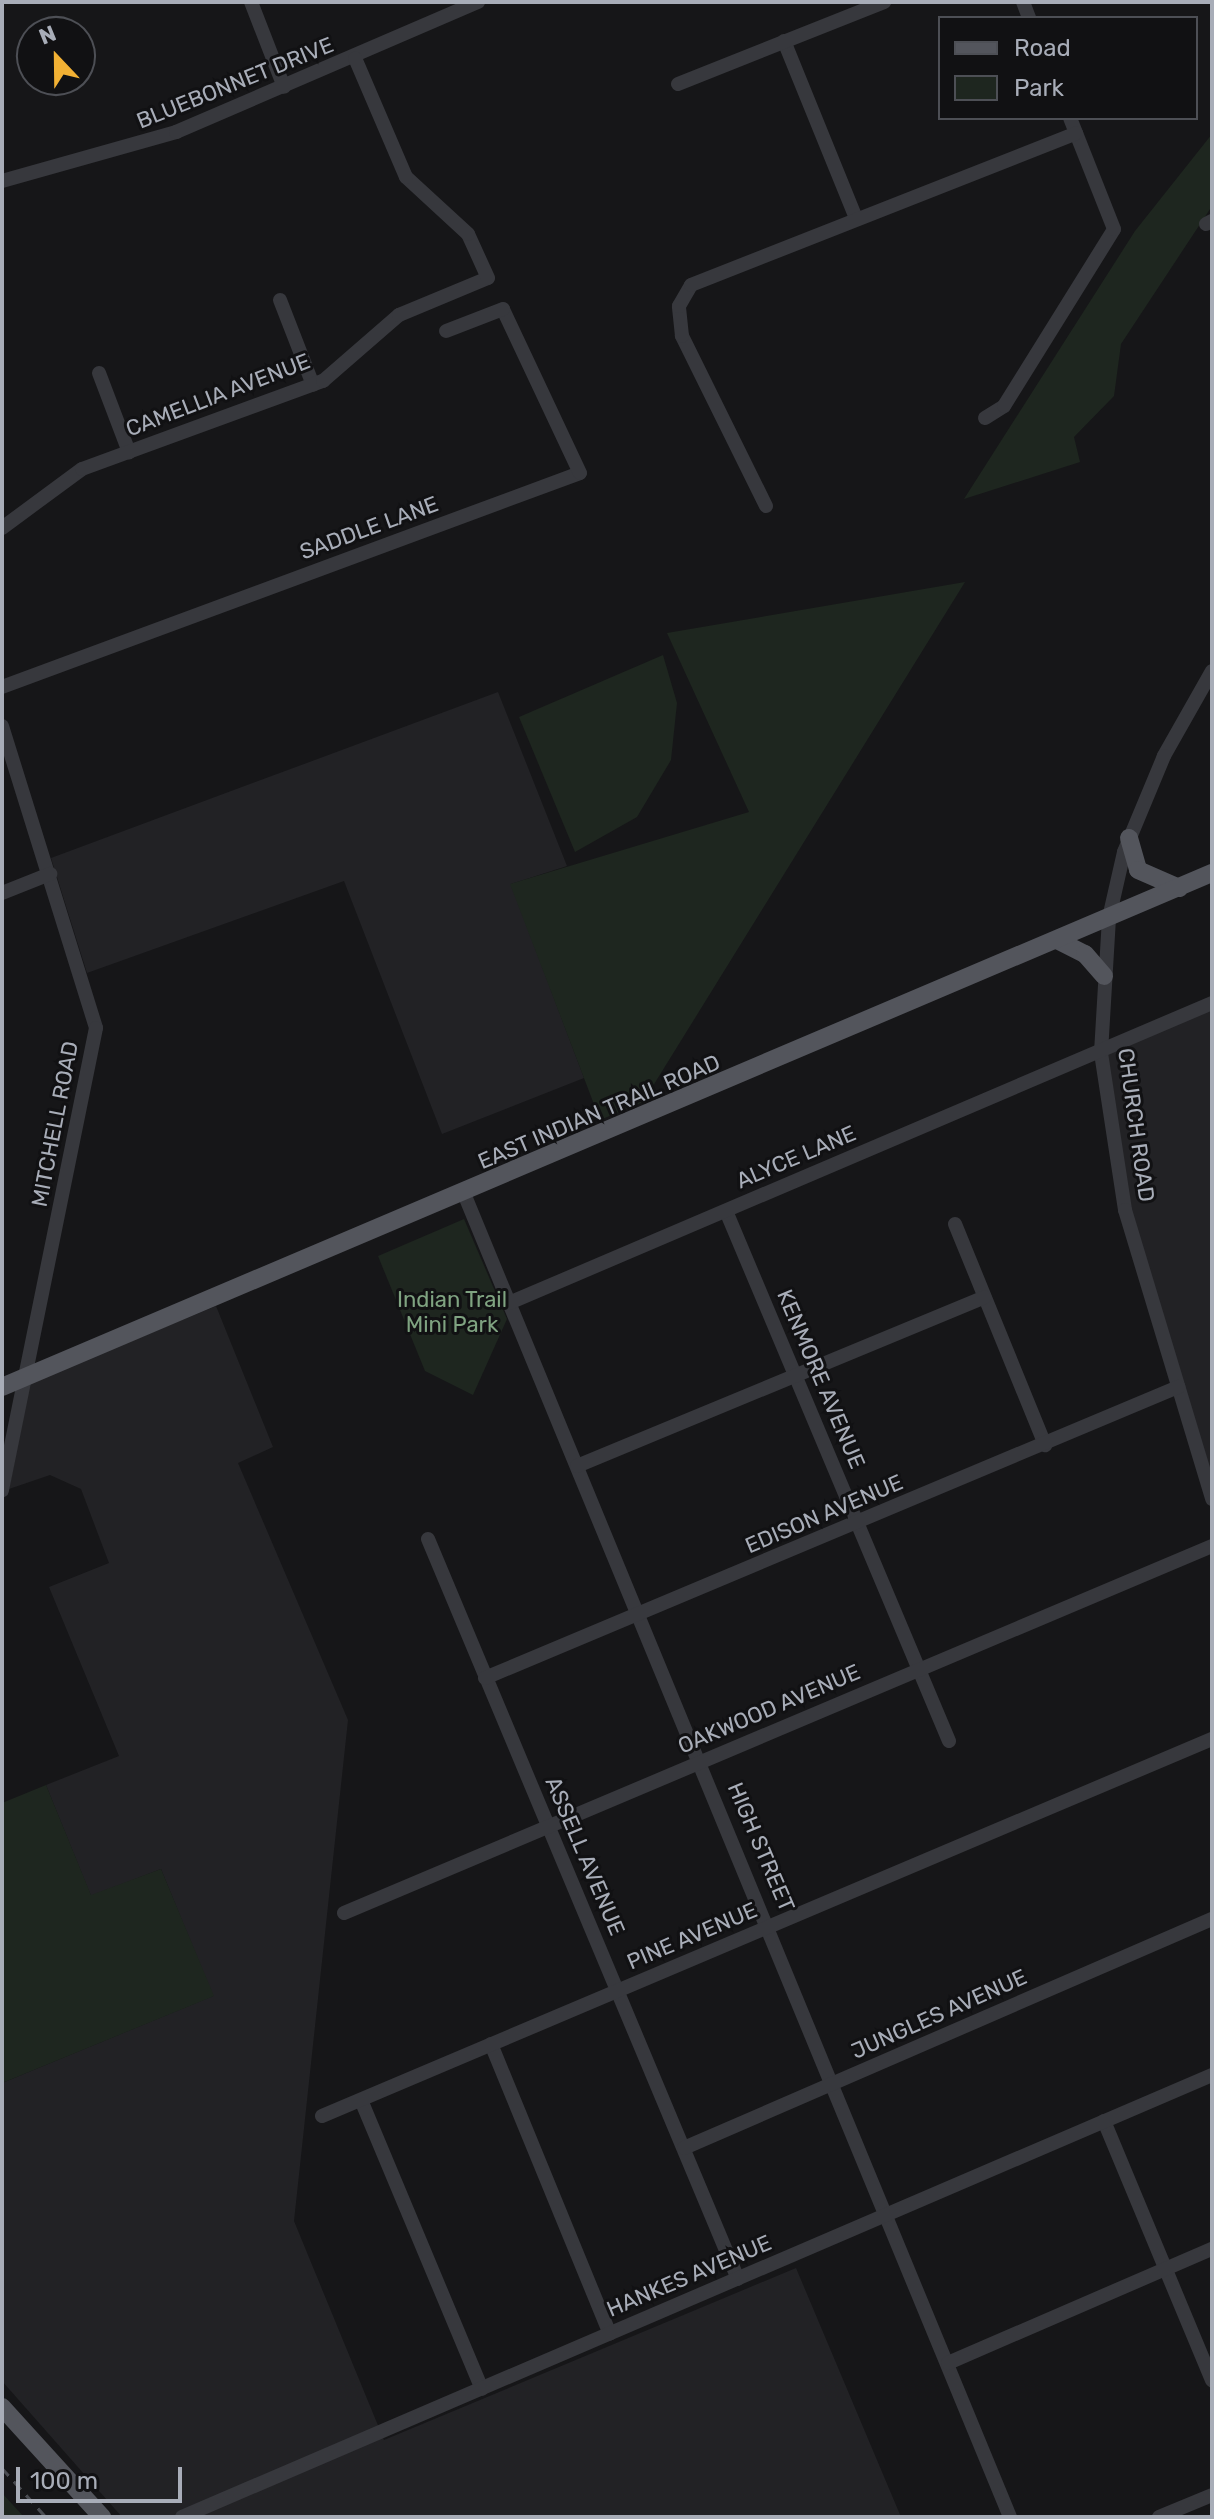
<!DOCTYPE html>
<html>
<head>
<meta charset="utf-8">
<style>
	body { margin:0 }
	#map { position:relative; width:1214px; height:2519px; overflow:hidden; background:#161618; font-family:Rubik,sans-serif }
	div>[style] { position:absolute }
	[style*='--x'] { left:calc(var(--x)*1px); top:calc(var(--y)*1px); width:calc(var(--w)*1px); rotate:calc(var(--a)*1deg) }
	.built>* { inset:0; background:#222225 }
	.green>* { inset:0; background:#1e261f }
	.minor>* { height:14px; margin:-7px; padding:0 7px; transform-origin:7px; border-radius:7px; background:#37383d }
	.major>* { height:18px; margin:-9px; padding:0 9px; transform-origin:9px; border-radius:9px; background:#53555c }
	.rail>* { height:3px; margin-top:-1.5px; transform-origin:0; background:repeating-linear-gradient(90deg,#4a4c52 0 10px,transparent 0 18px) }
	span { translate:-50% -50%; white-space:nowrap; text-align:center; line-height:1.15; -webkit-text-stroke:6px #111113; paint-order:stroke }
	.street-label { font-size:22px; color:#a8adb8 }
	.park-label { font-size:22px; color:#7fa381 }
	.frame { position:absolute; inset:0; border:4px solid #a8adb8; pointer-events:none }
	.legend { position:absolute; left:938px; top:16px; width:260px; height:104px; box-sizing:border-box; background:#111113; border:2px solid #4d4f55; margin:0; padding:10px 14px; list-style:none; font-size:24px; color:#a8adb8 }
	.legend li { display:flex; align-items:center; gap:16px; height:40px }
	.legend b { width:40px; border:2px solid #4d4f55 }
	.north { position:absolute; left:16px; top:16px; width:80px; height:80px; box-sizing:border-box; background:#111113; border:2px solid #4d4f55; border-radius:50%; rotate:338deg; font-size:22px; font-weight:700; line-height:32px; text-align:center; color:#a8adb8 }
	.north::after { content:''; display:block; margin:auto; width:28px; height:36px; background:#f2b134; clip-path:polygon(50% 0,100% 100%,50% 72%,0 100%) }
	.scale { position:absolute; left:16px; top:2467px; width:166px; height:36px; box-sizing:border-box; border:4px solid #a8adb8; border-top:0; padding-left:10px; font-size:24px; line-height:28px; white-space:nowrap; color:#a8adb8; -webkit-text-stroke:6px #111113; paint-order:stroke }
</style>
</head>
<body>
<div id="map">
	<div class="built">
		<div style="clip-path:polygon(498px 692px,567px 866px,511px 884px,584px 1078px,442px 1134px,344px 881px,87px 973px,51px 858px)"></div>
		<div style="clip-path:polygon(1212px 1008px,1212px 1482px,1129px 1209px,1104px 1056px)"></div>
		<div style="clip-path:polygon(216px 1306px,273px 1447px,238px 1463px,348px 1720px,294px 2221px,384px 2440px,796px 2268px,901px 2517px,122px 2517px,2px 2381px,2px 2083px,213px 1996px,161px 1869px,91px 1896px,46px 1785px,119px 1756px,49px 1587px,109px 1563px,81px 1489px,50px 1475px,9px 1489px,30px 1383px)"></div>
	</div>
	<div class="green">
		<div style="clip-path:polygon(1212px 134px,1212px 206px,1121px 344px,1114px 396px,1074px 437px,1080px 462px,964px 499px,1135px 231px)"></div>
		<div style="clip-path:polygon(965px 582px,643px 1102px,600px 1120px,510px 884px,749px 812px,667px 633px)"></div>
		<div style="clip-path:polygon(663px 655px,677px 703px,671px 760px,637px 817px,575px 852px,519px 717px)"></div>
		<div style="clip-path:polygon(464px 1219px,507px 1319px,473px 1395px,425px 1371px,378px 1256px)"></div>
		<div style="clip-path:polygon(46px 1785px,91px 1895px,161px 1869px,214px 1996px,2px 2083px,2px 1803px)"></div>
		<div style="clip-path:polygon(2px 2493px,24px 2517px,2px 2517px)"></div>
	</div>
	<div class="minor">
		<div style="--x:251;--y:2;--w:91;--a:68.8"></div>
		<div style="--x:1023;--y:2;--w:17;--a:69"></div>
		<div style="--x:784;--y:41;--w:191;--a:67.9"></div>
		<div style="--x:678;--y:84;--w:222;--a:-21.7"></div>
		<div style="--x:2;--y:181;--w:181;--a:-15.7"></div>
		<div style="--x:176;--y:132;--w:329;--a:-23.3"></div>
		<div style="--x:1206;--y:224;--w:7;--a:-27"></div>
		<div style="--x:280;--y:300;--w:91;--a:68.8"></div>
		<div style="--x:99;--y:373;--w:85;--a:69.2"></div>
		<div style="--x:985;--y:418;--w:22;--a:-32"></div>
		<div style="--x:1004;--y:406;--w:208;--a:-58.1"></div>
		<div style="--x:1114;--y:229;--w:119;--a:-111.6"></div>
		<div style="--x:766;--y:506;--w:190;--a:-116.3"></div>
		<div style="--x:682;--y:336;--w:30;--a:-96"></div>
		<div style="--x:679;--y:306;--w:24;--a:-60"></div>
		<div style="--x:691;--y:285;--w:414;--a:-21.5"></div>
		<div style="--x:2;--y:528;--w:99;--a:-36.4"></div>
		<div style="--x:82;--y:469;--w:257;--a:-20.1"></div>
		<div style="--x:323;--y:381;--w:101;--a:-41"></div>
		<div style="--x:399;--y:315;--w:96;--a:-22.6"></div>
		<div style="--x:488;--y:278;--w:48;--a:-114.4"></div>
		<div style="--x:468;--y:234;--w:84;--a:-137.4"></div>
		<div style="--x:406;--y:177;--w:129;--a:-113.2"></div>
		<div style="--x:1212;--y:671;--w:98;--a:119.5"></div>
		<div style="--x:1164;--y:756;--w:104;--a:112.6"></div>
		<div style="--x:1124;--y:852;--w:68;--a:102.8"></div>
		<div style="--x:1109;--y:918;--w:135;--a:93.4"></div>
		<div style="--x:1101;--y:1053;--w:159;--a:81.3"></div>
		<div style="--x:1125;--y:1210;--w:302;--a:73.2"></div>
		<div style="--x:2;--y:687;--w:616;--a:-20.32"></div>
		<div style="--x:580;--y:473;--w:181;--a:-115.2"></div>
		<div style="--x:503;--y:309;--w:61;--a:158.9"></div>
		<div style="--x:2;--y:726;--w:316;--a:72.7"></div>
		<div style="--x:96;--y:1028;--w:472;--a:101.5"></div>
		<div style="--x:2;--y:893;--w:52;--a:-21.6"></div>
		<div style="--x:465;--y:1196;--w:1429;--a:67.58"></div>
		<div style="--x:726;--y:1211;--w:575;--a:67.18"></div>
		<div style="--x:955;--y:1224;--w:239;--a:67.8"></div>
		<div style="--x:509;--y:1303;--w:764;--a:-23.11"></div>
		<div style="--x:577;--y:1466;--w:441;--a:-22.5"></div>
		<div style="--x:428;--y:1539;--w:802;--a:67.27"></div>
		<div style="--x:485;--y:1678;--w:752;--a:-22.78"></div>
		<div style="--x:344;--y:1913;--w:942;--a:-22.92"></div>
		<div style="--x:491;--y:2044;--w:313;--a:67.7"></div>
		<div style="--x:361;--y:2100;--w:313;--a:67.3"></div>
		<div style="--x:322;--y:2116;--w:967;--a:-22.96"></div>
		<div style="--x:1104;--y:2121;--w:281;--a:67.4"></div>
		<div style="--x:684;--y:2148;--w:576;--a:-23.45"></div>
		<div style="--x:948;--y:2363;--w:288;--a:-23.4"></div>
		<div style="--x:182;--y:2517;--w:1121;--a:-23.23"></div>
		<div style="--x:1159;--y:2517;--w:57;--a:-22.5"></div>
	</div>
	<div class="major">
		<div style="--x:1129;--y:838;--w:33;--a:74"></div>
		<div style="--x:1138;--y:870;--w:45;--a:23.7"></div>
		<div style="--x:1057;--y:940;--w:31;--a:27"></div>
		<div style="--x:1085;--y:954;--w:29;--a:49"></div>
		<div style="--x:2;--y:1387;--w:1315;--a:-23.02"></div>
		<div style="--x:2;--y:2407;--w:149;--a:47.7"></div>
	</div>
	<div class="rail">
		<div style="--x:2;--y:2468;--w:66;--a:48.1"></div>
	</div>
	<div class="street-label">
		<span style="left:235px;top:83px;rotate:-22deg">BLUEBONNET DRIVE</span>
		<span style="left:218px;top:395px;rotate:-21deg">CAMELLIA AVENUE</span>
		<span style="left:369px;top:528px;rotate:-20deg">SADDLE LANE</span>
		<span style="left:599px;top:1112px;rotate:-23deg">EAST INDIAN TRAIL ROAD</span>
		<span style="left:55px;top:1124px;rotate:-79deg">MITCHELL ROAD</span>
		<span style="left:1136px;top:1125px;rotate:82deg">CHURCH ROAD</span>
		<span style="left:796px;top:1157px;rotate:-23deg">ALYCE LANE</span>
		<span style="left:821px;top:1379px;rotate:67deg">KENMORE AVENUE</span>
		<span style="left:824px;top:1514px;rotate:-23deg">EDISON AVENUE</span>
		<span style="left:769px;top:1709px;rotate:-23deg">OAKWOOD AVENUE</span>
		<span style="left:761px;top:1847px;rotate:67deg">HIGH STREET</span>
		<span style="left:585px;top:1856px;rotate:67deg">ASSELL AVENUE</span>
		<span style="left:692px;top:1936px;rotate:-23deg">PINE AVENUE</span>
		<span style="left:939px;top:2014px;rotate:-24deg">JUNGLES AVENUE</span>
		<span style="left:689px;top:2276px;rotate:-23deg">HANKES AVENUE</span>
	</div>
	<div class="park-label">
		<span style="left:452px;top:1312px">Indian Trail<br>Mini Park</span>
	</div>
	<div class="frame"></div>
	<ul class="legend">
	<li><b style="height:10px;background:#53555c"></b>Road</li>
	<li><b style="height:22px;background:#1e261f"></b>Park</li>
	</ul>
	<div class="north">N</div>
	<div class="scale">100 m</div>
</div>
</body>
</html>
